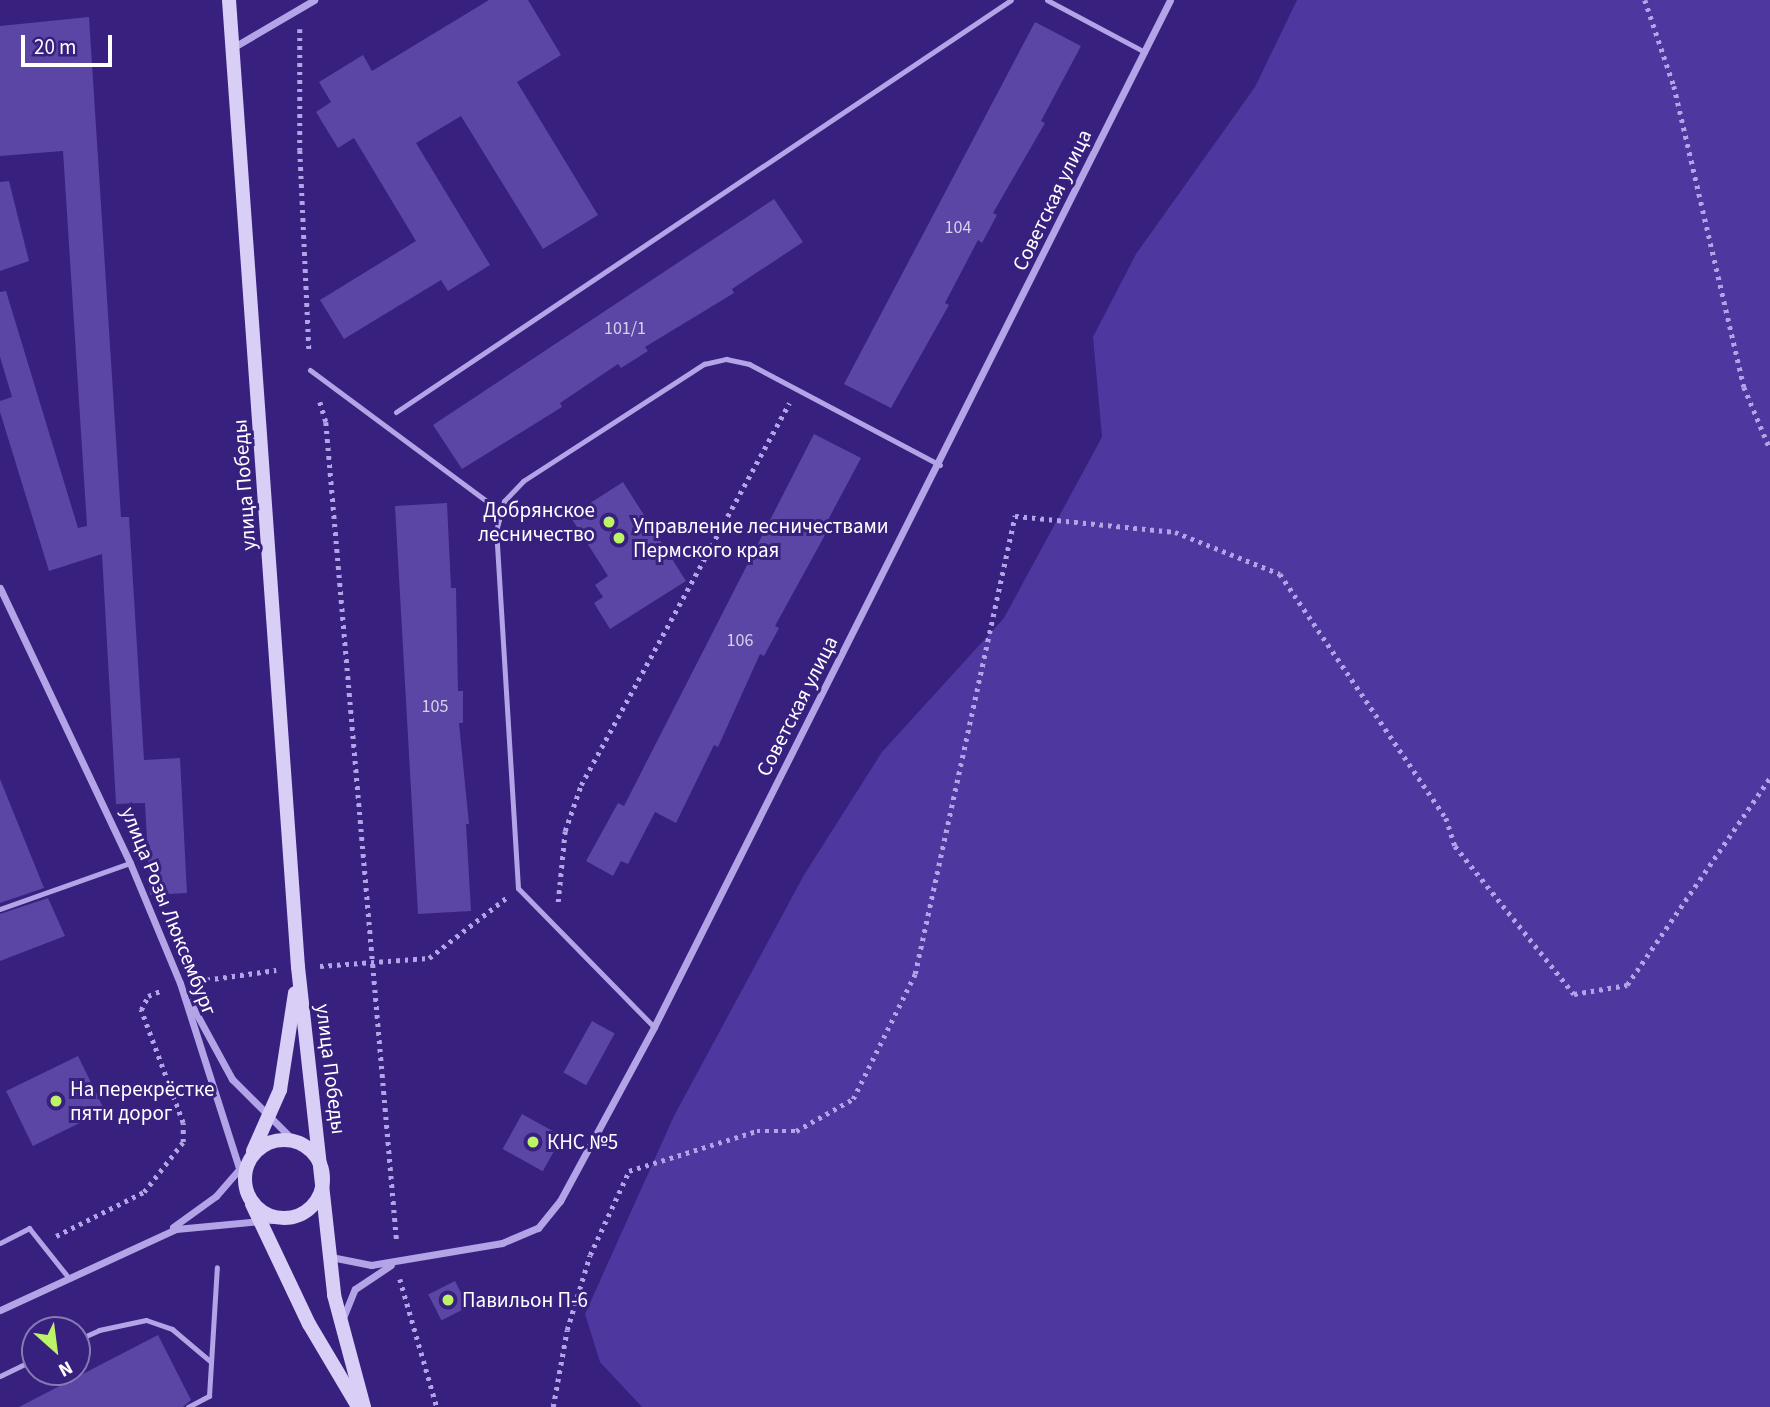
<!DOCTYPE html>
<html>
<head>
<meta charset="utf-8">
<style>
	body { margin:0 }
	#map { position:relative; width:1770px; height:1407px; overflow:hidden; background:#37207e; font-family:"Source Sans 3",sans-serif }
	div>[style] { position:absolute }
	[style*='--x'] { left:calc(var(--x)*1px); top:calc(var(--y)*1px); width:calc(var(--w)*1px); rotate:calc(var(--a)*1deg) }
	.green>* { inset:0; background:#4e379e }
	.building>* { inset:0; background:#5b45a5; transform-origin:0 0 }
	.path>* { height:4.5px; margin-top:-2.25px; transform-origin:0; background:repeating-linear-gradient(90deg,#b3a4e7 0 3.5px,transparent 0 8.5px) }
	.lane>* { height:5px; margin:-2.5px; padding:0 2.5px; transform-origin:2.5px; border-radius:2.5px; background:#b3a4e7 }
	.street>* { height:7px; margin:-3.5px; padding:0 3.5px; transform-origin:3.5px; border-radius:3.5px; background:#b3a4e7 }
	.secondary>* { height:14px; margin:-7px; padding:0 7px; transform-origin:7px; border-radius:7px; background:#d8cef6 }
	.secondary>.ring { margin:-7px; padding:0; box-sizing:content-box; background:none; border:14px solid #d8cef6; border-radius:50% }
	.dots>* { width:19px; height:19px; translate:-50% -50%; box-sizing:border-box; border:4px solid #37207e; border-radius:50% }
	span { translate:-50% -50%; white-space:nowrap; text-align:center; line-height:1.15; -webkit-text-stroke:6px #37207e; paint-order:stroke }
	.number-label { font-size:18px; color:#d6d0e8 }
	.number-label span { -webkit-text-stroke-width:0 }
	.street-label { font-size:21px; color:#fff }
	.poi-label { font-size:21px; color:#fff }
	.right { translate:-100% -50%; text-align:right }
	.left { translate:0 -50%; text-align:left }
	.north { position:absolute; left:21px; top:1316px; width:70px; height:70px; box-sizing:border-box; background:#37207e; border:2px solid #8779b2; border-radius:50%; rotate:152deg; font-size:19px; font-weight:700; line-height:28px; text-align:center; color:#fff }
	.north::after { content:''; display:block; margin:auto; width:24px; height:32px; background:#bdf465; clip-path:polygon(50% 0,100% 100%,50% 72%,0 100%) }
	.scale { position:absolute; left:21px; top:35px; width:91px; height:32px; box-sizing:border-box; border:4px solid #fff; border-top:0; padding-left:9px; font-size:21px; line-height:24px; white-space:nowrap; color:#fff; -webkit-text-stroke:5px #37207e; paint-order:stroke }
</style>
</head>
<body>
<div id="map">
	<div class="green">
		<div style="clip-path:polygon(1297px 0,1770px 0,1770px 1407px,642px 1407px,600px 1362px,585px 1314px,674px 1116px,804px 875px,882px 752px,1004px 618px,1102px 437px,1093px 337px,1136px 254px,1255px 87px)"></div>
	</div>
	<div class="building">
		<div style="clip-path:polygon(489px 0,528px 0,561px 55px,517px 82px,598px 215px,543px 249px,461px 116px,416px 143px,490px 265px,448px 291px,441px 280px,344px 339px,320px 300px,416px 241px,354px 138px,338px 148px,316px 112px,331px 102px,319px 82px,363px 55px,372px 71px)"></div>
		<div style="clip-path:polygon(89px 17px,121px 517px,129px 517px,144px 760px,180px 758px,187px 893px,150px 895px,145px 803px,116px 804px,102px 554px,49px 571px,0 412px,0 401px,12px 397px,0 357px,0 292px,6px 291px,78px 528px,87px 526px,63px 151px,0 156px,0 26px)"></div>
		<div style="clip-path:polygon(1035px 22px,1081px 46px,1041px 121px,1045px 123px,993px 213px,997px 215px,982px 243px,978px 240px,945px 303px,949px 305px,891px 408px,844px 384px)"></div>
		<div style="clip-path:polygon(9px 181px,29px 261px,0 271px,0 182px)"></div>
		<div style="clip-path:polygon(774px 199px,803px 242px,732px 289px,734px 293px,645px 347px,648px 351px,621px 368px,618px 364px,560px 403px,562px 407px,462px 469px,433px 425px)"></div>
		<div style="clip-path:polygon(814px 434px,861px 458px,821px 533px,825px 535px,775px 626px,779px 628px,764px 656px,760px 654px,718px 747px,714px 745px,676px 823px,655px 812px,628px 864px,621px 861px,613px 876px,586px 861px,618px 803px,624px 806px)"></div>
		<div style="clip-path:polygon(623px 482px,686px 581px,610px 629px,594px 603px,603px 597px,595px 585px,608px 576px,570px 516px)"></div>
		<div style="clip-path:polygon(447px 503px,451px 588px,456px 588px,458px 691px,463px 691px,463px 723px,459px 723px,469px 824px,466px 824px,471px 911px,418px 914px,395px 506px)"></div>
		<div style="clip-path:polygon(0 779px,44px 888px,0 903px)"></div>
		<div style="clip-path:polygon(48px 898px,65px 936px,0 961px,0 914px)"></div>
		<div style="left:592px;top:1021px;width:26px;height:59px;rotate:29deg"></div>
		<div style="left:78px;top:1056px;width:61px;height:80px;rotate:64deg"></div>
		<div style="left:522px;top:1114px;width:46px;height:40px;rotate:29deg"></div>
		<div style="left:455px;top:1281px;width:29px;height:30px;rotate:63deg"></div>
		<div style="clip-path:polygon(158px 1335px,191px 1400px,183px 1407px,19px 1407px)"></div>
	</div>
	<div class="path">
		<div style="--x:1645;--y:0;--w:91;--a:71.4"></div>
		<div style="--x:1674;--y:86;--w:309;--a:76.9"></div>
		<div style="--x:1744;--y:387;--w:67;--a:67.2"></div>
		<div style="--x:300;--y:29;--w:121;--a:90"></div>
		<div style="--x:300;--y:150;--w:202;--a:87.4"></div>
		<div style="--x:320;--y:402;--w:21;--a:73"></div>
		<div style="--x:326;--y:422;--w:824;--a:85.06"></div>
		<div style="--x:558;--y:902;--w:71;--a:-84.4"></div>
		<div style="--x:565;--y:831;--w:49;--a:-70.8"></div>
		<div style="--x:581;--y:785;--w:435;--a:-61.4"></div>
		<div style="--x:320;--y:966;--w:109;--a:-4.2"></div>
		<div style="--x:429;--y:958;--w:98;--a:-37.9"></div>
		<div style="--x:198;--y:981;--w:79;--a:-8"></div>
		<div style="--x:56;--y:1236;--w:98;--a:-26.6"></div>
		<div style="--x:144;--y:1192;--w:63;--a:-52"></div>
		<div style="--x:183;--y:1142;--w:19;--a:-90"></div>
		<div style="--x:183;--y:1123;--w:121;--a:-110.4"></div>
		<div style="--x:141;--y:1010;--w:16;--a:-63"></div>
		<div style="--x:148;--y:996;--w:16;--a:-22"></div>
		<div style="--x:400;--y:1279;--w:133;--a:73.9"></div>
		<div style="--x:553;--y:1407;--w:78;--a:-79.7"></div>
		<div style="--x:567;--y:1330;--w:78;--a:-73"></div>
		<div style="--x:590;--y:1255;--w:93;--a:-65.1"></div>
		<div style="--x:629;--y:1171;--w:134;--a:-17.4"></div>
		<div style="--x:757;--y:1131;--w:39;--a:0"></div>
		<div style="--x:796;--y:1131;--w:65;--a:-29.3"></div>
		<div style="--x:853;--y:1099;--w:140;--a:-63.6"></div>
		<div style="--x:915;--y:974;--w:469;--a:-77.7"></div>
		<div style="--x:1015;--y:516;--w:161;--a:5.7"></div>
		<div style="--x:1175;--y:532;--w:113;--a:21.8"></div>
		<div style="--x:1280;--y:574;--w:295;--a:55.8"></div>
		<div style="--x:1446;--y:818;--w:29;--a:72"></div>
		<div style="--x:1455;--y:846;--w:190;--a:51.2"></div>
		<div style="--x:1574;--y:994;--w:54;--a:-9.6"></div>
		<div style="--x:1627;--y:985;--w:252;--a:-55.4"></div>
	</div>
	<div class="lane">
		<div style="--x:1047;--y:0;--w:111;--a:28"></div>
		<div style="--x:310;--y:370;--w:237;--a:36.6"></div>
		<div style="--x:396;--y:412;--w:740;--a:-33.82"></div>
		<div style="--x:0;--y:909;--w:138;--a:-19.5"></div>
		<div style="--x:654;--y:1027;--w:194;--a:-134.4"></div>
		<div style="--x:518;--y:888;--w:358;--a:-93.5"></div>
		<div style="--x:496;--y:531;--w:31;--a:-75"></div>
		<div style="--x:504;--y:501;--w:28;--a:-46"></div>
		<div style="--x:523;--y:481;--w:216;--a:-32.9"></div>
		<div style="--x:704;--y:364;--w:23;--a:-13"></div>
		<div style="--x:726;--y:359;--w:24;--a:12"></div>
		<div style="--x:749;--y:364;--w:216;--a:27.9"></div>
		<div style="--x:0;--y:1243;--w:33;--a:-27"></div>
		<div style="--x:29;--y:1228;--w:63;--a:51.5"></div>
		<div style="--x:77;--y:1340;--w:24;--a:-24"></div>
		<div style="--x:99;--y:1330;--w:48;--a:-12"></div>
		<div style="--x:146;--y:1320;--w:28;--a:19"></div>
		<div style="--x:172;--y:1329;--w:51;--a:40.2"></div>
		<div style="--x:0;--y:1376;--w:39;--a:-26"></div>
		<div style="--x:188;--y:1407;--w:24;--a:-28"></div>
		<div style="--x:209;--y:1396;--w:129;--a:-86.5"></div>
	</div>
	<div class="street">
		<div style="--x:234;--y:47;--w:93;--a:-30.4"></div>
		<div style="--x:0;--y:588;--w:304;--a:64.7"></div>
		<div style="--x:130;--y:863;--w:130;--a:67.4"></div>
		<div style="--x:180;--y:983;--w:220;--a:72.3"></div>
		<div style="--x:190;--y:1002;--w:88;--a:61.4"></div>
		<div style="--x:232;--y:1079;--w:86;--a:45"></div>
		<div style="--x:173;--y:1227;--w:53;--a:-35.8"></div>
		<div style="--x:216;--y:1196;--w:49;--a:-49.1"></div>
		<div style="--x:331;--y:1257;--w:41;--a:11.3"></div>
		<div style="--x:371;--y:1265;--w:133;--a:-9.5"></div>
		<div style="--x:502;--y:1243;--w:39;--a:-23"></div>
		<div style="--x:538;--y:1228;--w:35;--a:-51"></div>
		<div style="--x:560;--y:1201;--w:198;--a:-61.6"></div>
		<div style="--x:654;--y:1027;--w:1149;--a:-63.32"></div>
		<div style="--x:0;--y:1310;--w:194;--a:-24.7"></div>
		<div style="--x:176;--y:1229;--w:117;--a:-5.4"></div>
		<div style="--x:343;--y:1318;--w:31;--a:-68"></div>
		<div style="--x:355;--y:1289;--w:43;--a:-33.7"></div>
	</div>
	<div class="secondary">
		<div style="--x:229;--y:0;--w:969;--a:85.92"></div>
		<div style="--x:298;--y:967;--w:330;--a:83.7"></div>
		<div style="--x:334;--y:1295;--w:116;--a:75"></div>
		<div class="ring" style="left:245px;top:1140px;width:64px;height:64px"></div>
		<div style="--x:253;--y:1151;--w:67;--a:-66.1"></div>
		<div style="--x:280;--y:1090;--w:98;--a:-81.2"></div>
		<div style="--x:252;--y:1204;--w:133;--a:64.6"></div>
		<div style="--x:309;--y:1324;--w:92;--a:59.3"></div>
	</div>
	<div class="dots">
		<div style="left:609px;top:522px;background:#bdf465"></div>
		<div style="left:619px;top:538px;background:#bdf465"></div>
		<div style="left:56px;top:1101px;background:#bdf465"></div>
		<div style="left:533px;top:1142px;background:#bdf465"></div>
		<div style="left:448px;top:1300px;background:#bdf465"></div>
	</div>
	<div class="number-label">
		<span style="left:958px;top:228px">104</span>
		<span style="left:625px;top:329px">101/1</span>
		<span style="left:740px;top:641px">106</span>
		<span style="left:435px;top:707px">105</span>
	</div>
	<div class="street-label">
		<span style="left:1052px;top:200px;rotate:-64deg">Советская улица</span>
		<span style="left:244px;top:485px;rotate:-94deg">улица Победы</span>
		<span style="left:797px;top:706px;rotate:-63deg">Советская улица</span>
		<span style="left:169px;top:911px;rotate:68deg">улица Розы Люксембург</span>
		<span style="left:331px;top:1069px;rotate:83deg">улица Победы</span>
	</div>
	<div class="poi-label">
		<span class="right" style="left:595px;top:522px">Добрянское<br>лесничество</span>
		<span class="left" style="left:633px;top:538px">Управление лесничествами<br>Пермского края</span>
		<span class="left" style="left:70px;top:1101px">На перекрёстке<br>пяти дорог</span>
		<span class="left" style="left:547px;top:1142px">КНС №5</span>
		<span class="left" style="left:462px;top:1300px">Павильон П-6</span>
	</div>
	<div class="north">N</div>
	<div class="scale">20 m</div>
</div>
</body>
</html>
